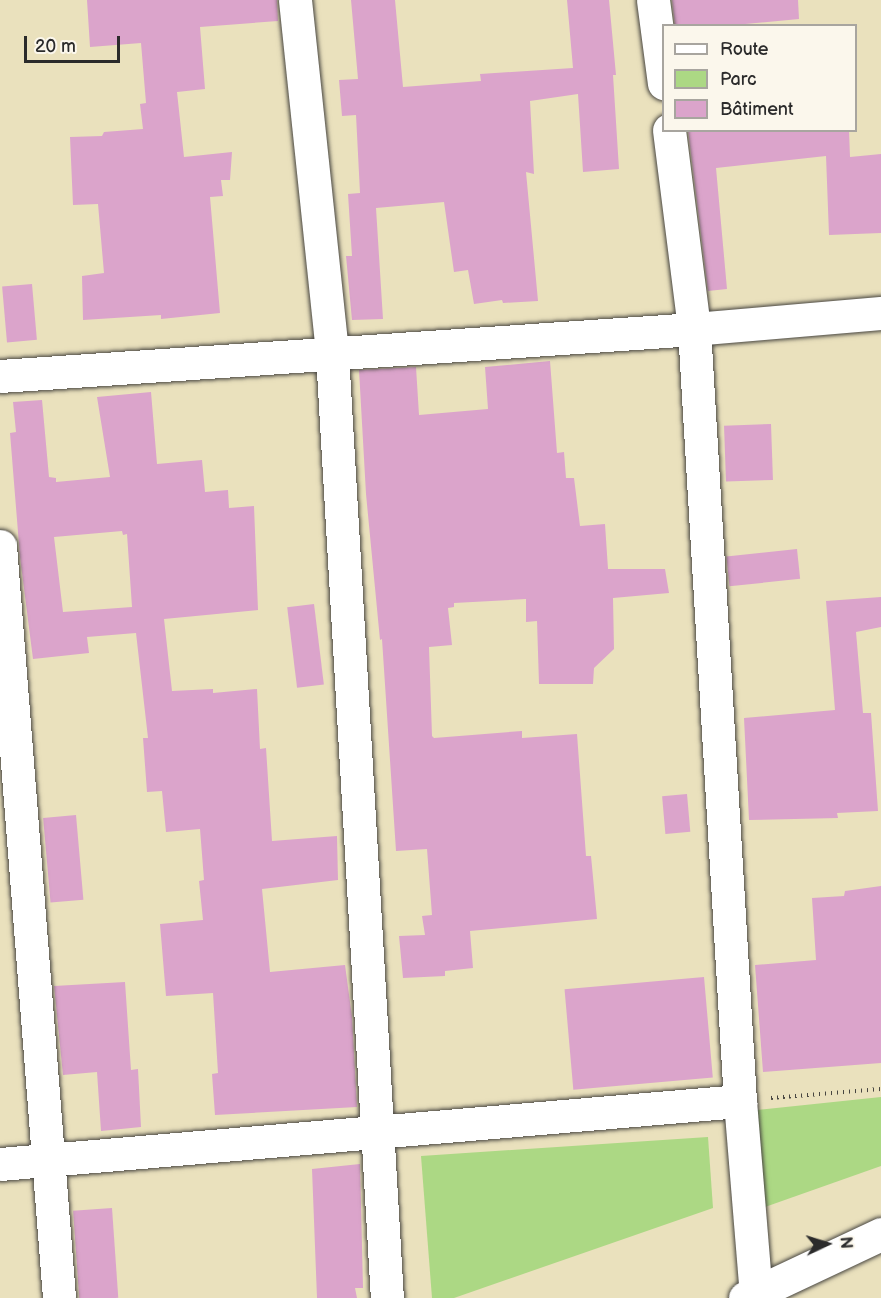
<!DOCTYPE html>
<html>
<head>
<meta charset="utf-8">
<style>
	body { margin:0 }
	#map { position:relative; width:881px; height:1298px; overflow:hidden; background:#eae1bd; font-family:"Balsamiq Sans",sans-serif }
	div>[style] { position:absolute }
	[style*='--x'] { left:calc(var(--x)*1px); top:calc(var(--y)*1px); width:calc(var(--w)*1px); rotate:calc(var(--a)*1deg) }
	.green>* { inset:0; background:#acd884 }
	.building>* { inset:0; background:#dba4cb; transform-origin:0 0 }
	.path>* { height:4px; margin-top:-2px; transform-origin:0; background:repeating-linear-gradient(90deg,#484641 0 1.5px,transparent 0 6px) }
	.roads { filter:drop-shadow(0 0 2px #484641) drop-shadow(0 0 2px #484641) }
	.minor>* { height:33px; margin:-16.5px; padding:0 16.5px; transform-origin:16.5px; border-radius:16.5px; background:#fff }
	.trunk>* { height:33px; margin:-16.5px; padding:0 16.5px; transform-origin:16.5px; border-radius:16.5px; background:#fff }
	span { translate:-50% -50%; white-space:nowrap; text-align:center; line-height:1.15; -webkit-text-stroke:5px #fbf7ec; paint-order:stroke }
	.legend { position:absolute; left:662px; top:24px; width:195px; height:108px; box-sizing:border-box; background:#fbf7ec; border:2px solid #a8a59f; margin:0; padding:8px 10px; list-style:none; font-size:18px; color:#2b2b2b }
	.legend li { display:flex; align-items:center; gap:12px; height:30px }
	.legend b { width:30px; border:2px solid #a8a59f }
	.north { position:absolute; left:797px; top:1214px; width:60px; height:60px; -webkit-text-stroke:4px #fbf7ec; paint-order:stroke; rotate:86deg; font-size:16px; font-weight:700; line-height:24px; text-align:center; color:#2b2b2b }
	.north::after { content:''; display:block; margin:auto; width:21px; height:27px; background:#2b2b2b; clip-path:polygon(50% 0,100% 100%,50% 72%,0 100%) }
	.scale { position:absolute; left:24px; top:36px; width:96px; height:27px; box-sizing:border-box; border:3px solid #2b2b2b; border-top:0; padding-left:8px; font-size:18px; line-height:21px; white-space:nowrap; color:#2b2b2b; -webkit-text-stroke:4px #fbf7ec; paint-order:stroke }
</style>
</head>
<body>
<div id="map">
	<div class="green">
		<div style="clip-path:polygon(881px 1097px,881px 1166px,765px 1207px,757px 1110px)"></div>
		<div style="clip-path:polygon(708px 1137px,713px 1208px,454px 1298px,432px 1298px,421px 1156px)"></div>
	</div>
	<div class="building">
		<div style="clip-path:polygon(87px 0,277px 0,278px 21px,200px 27px,205px 89px,177px 92px,184px 157px,232px 152px,230px 180px,221px 180px,223px 196px,210px 197px,220px 313px,161px 319px,161px 315px,83px 320px,82px 276px,104px 273px,98px 204px,73px 205px,70px 137px,102px 136px,104px 132px,143px 129px,140px 104px,146px 103px,141px 43px,90px 47px)"></div>
		<div style="clip-path:polygon(351px 0,395px 0,403px 87px,481px 81px,480px 74px,573px 68px,567px 0,609px 0,616px 75px,613px 75px,619px 169px,583px 172px,578px 94px,530px 101px,534px 174px,526px 172px,538px 301px,503px 303px,502px 300px,474px 304px,468px 270px,454px 272px,444px 202px,376px 208px,383px 319px,352px 320px,346px 256px,352px 256px,348px 194px,360px 193px,356px 115px,342px 116px,339px 80px,358px 79px)"></div>
		<div style="clip-path:polygon(672px 0,798px 0,799px 19px,724px 26px,675px 26px)"></div>
		<div style="clip-path:polygon(688px 130px,849px 130px,850px 157px,881px 154px,881px 233px,829px 235px,826px 156px,716px 168px,727px 289px,708px 291px)"></div>
		<div style="left:32px;top:284px;width:56px;height:30px;rotate:85deg"></div>
		<div style="clip-path:polygon(550px 361px,557px 453px,564px 452px,566px 478px,574px 478px,580px 526px,605px 524px,608px 569px,665px 569px,669px 593px,613px 598px,614px 649px,594px 668px,593px 684px,539px 684px,537px 621px,526px 622px,526px 599px,454px 603px,454px 607px,448px 608px,452px 645px,429px 647px,432px 736px,434px 738px,522px 731px,522px 738px,577px 734px,586px 856px,591px 856px,597px 919px,470px 931px,473px 968px,445px 971px,445px 976px,403px 978px,399px 936px,425px 935px,422px 916px,432px 915px,427px 849px,396px 851px,382px 639px,380px 640px,366px 494px,359px 370px,416px 367px,419px 415px,488px 409px,485px 367px)"></div>
		<div style="clip-path:polygon(evenodd,151px 392px,157px 464px,202px 460px,205px 492px,228px 490px,229px 508px,254px 506px,258px 610px,164px 619px,172px 691px,213px 689px,213px 693px,257px 689px,260px 749px,266px 748px,272px 841px,337px 836px,338px 880px,262px 889px,270px 972px,345px 965px,352px 1017px,357px 1107px,215px 1115px,212px 1074px,218px 1073px,213px 993px,166px 996px,160px 924px,203px 920px,199px 881px,204px 880px,200px 829px,166px 832px,162px 791px,147px 792px,143px 738px,148px 738px,136px 633px,87px 637px,89px 653px,33px 659px,20px 557px,10px 433px,16px 432px,13px 402px,42px 400px,49px 477px,56px 478px,56px 482px,110px 477px,97px 397px,151px 392px,122px 531px,123px 535px,127px 534px,132px 607px,63px 612px,54px 537px,122px 531px)"></div>
		<div style="left:771px;top:424px;width:56px;height:47px;rotate:88deg"></div>
		<div style="left:797px;top:549px;width:30px;height:71px;rotate:84deg"></div>
		<div style="clip-path:polygon(881px 597px,881px 627px,856px 632px,863px 713px,871px 713px,878px 811px,837px 813px,838px 818px,749px 820px,744px 718px,835px 710px,826px 601px)"></div>
		<div style="left:314px;top:604px;width:81px;height:27px;rotate:83deg"></div>
		<div style="left:687px;top:794px;width:38px;height:25px;rotate:85deg"></div>
		<div style="left:76px;top:815px;width:85px;height:33px;rotate:85deg"></div>
		<div style="clip-path:polygon(881px 886px,881px 1063px,763px 1072px,755px 965px,816px 960px,812px 898px,844px 896px,845px 891px)"></div>
		<div style="left:704px;top:977px;width:101px;height:140px;rotate:85deg"></div>
		<div style="clip-path:polygon(125px 982px,131px 1070px,138px 1069px,141px 1127px,101px 1131px,97px 1072px,63px 1075px,54px 986px)"></div>
		<div style="clip-path:polygon(360px 1164px,363px 1288px,355px 1288px,357px 1298px,317px 1298px,312px 1169px)"></div>
		<div style="left:112px;top:1208px;width:90px;height:39px;rotate:86deg"></div>
	</div>
	<div class="path">
		<div style="--x:771;--y:1098;--w:110;--a:-4.7"></div>
	</div>
	<div class="roads">
		<div class="minor">
			<div style="--x:295;--y:0;--w:356;--a:84"></div>
			<div style="--x:332;--y:354;--w:946;--a:86.67"></div>
			<div style="--x:653;--y:0;--w:84;--a:82.5"></div>
			<div style="--x:669;--y:130;--w:201;--a:82.8"></div>
			<div style="--x:694;--y:329;--w:773;--a:86.59"></div>
			<div style="--x:0;--y:376;--w:696;--a:-3.87"></div>
			<div style="--x:694;--y:329;--w:188;--a:-4.9"></div>
			<div style="--x:0;--y:546;--w:754;--a:85.51"></div>
			<div style="--x:0;--y:1164;--w:743;--a:-4.87"></div>
			<div style="--x:740;--y:1101;--w:194;--a:85.3"></div>
		</div>
		<div class="trunk">
			<div style="--x:745;--y:1298;--w:150;--a:-25.2"></div>
		</div>
	</div>
	<ul class="legend">
	<li><b style="height:8px;background:#fff"></b>Route</li>
	<li><b style="height:16px;background:#acd884"></b>Parc</li>
	<li><b style="height:16px;background:#dba4cb"></b>Bâtiment</li>
	</ul>
	<div class="north">N</div>
	<div class="scale">20 m</div>
</div>
</body>
</html>
